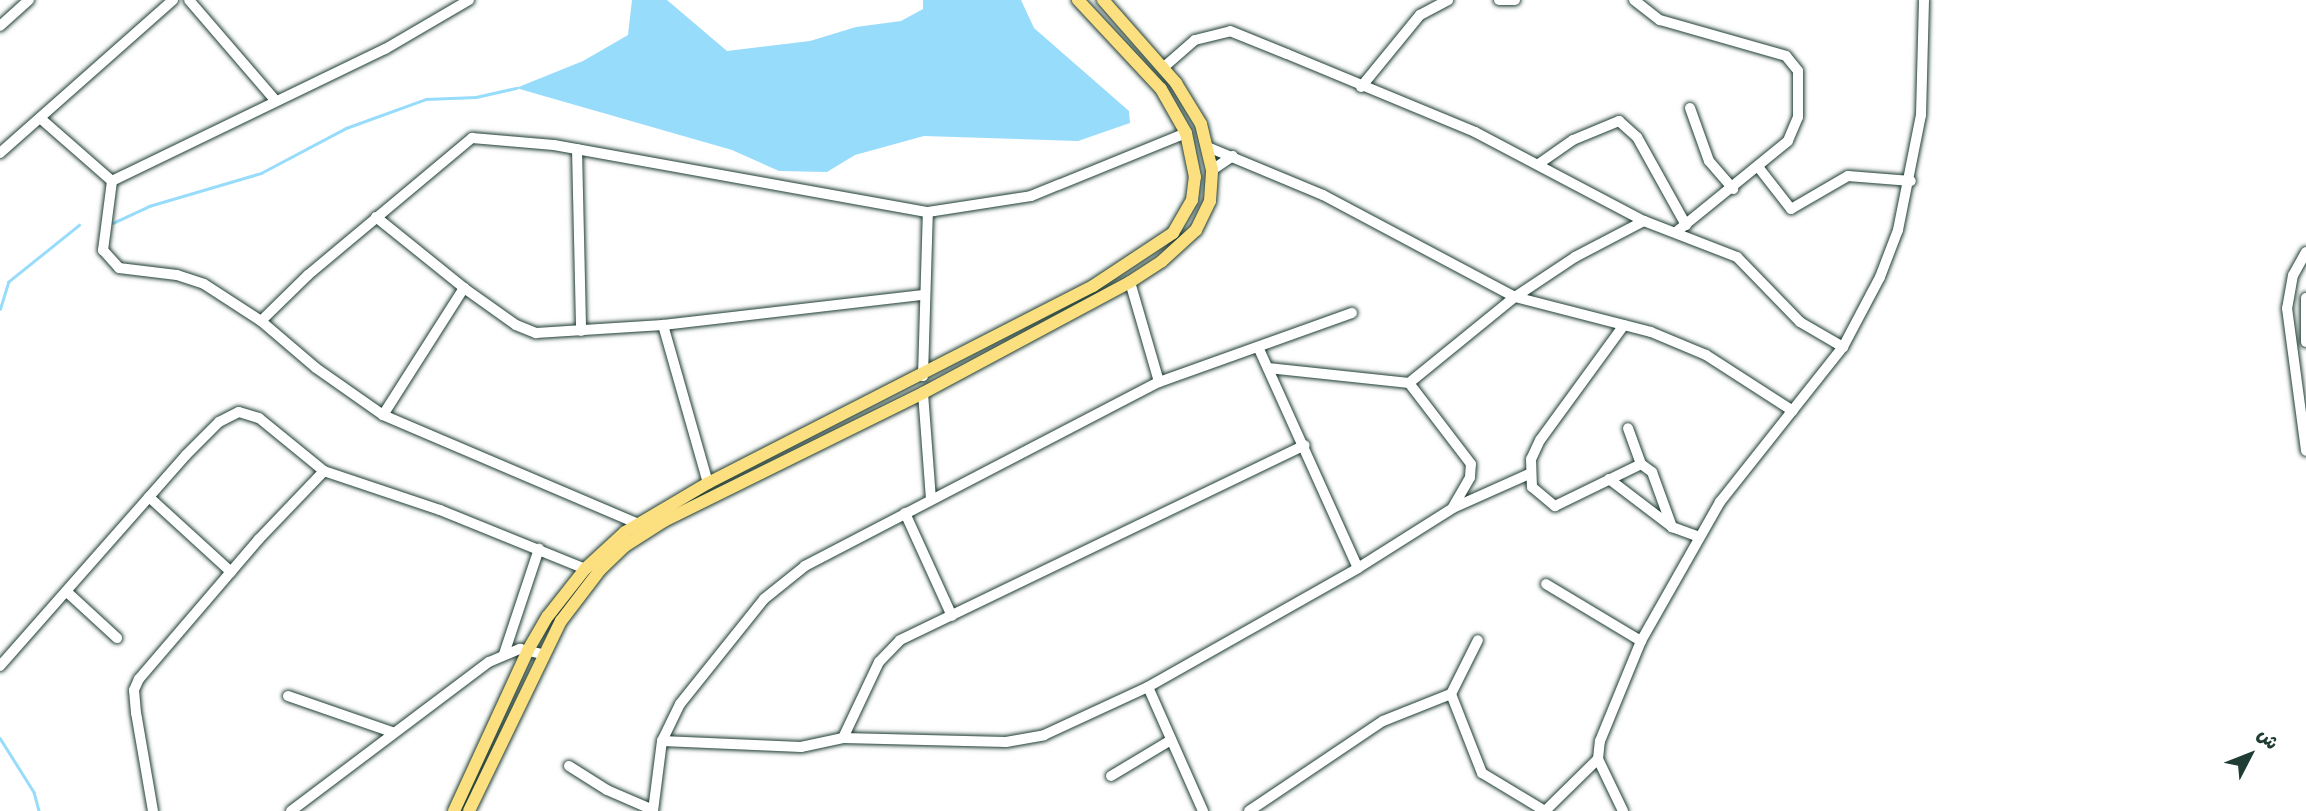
<!DOCTYPE html>
<html>
<head>
<meta charset="utf-8">
<style>
	body { margin:0 }
	#map { position:relative; width:2306px; height:811px; overflow:hidden; background:#fff; font-family:"Gochi Hand","Playpen Sans Arabic",sans-serif }
	div>[style] { position:absolute }
	[style*='--x'] { left:calc(var(--x)*1px); top:calc(var(--y)*1px); width:calc(var(--w)*1px); rotate:calc(var(--a)*1deg) }
	.water>* { inset:0; background:#98dcfb }
	.stream>* { height:2.5px; margin:-1.25px; padding:0 1.25px; transform-origin:1.25px; border-radius:1.25px; background:#98dcfb }
	.roads { filter:drop-shadow(0 0 2px #1f3d34) drop-shadow(0 0 2px #1f3d34) }
	.minor>* { height:10px; margin:-5px; padding:0 5px; transform-origin:5px; border-radius:5px; background:#fff }
	.major>* { height:12px; margin:-6px; padding:0 6px; transform-origin:6px; border-radius:6px; background:#fce080 }
	span { translate:-50% -50%; white-space:nowrap; text-align:center; line-height:1.15; -webkit-text-stroke:6px #fff; paint-order:stroke }
	.north { position:absolute; left:2215px; top:720px; width:70px; height:70px; -webkit-text-stroke:5px #fff; paint-order:stroke; rotate:48deg; font-size:19px; font-weight:700; line-height:28px; text-align:center; color:#1f3d34 }
	.north::after { content:''; display:block; margin:auto; width:24px; height:32px; background:#1f3d34; clip-path:polygon(50% 0,100% 100%,50% 72%,0 100%) }
</style>
</head>
<body>
<div id="map">
	<div class="water">
		<div style="clip-path:polygon(632px 0,667px 0,727px 51px,810px 41px,856px 27px,901px 21px,923px 9px,923px 0,1021px 0,1034px 28px,1129px 111px,1130px 123px,1078px 141px,924px 136px,855px 155px,827px 172px,779px 171px,732px 150px,516px 88px,583px 61px,628px 35px)"></div>
	</div>
	<div class="stream">
		<div style="--x:113;--y:223;--w:40;--a:-25"></div>
		<div style="--x:149;--y:206;--w:117;--a:-16.4"></div>
		<div style="--x:261;--y:173;--w:96;--a:-27.9"></div>
		<div style="--x:346;--y:128;--w:85;--a:-19.9"></div>
		<div style="--x:426;--y:99;--w:50;--a:-2.3"></div>
		<div style="--x:476;--y:97;--w:41;--a:-12.7"></div>
		<div style="--x:0;--y:309;--w:28;--a:-73"></div>
		<div style="--x:8;--y:282;--w:91;--a:-38.8"></div>
		<div style="--x:0;--y:738;--w:64;--a:57.8"></div>
		<div style="--x:34;--y:792;--w:20;--a:75"></div>
	</div>
	<div class="roads">
		<div class="minor">
			<div style="--x:189;--y:0;--w:133;--a:49.3"></div>
			<div style="--x:469;--y:0;--w:97;--a:149.7"></div>
			<div style="--x:385;--y:49;--w:303;--a:154.2"></div>
			<div style="--x:112;--y:181;--w:70;--a:97.4"></div>
			<div style="--x:103;--y:250;--w:24;--a:48"></div>
			<div style="--x:119;--y:268;--w:58;--a:6.9"></div>
			<div style="--x:177;--y:275;--w:28;--a:18"></div>
			<div style="--x:204;--y:284;--w:68;--a:33"></div>
			<div style="--x:261;--y:321;--w:72;--a:40.5"></div>
			<div style="--x:316;--y:368;--w:82;--a:35"></div>
			<div style="--x:383;--y:415;--w:275;--a:23.1"></div>
			<div style="--x:1499;--y:0;--w:16;--a:0"></div>
			<div style="--x:1634;--y:0;--w:33;--a:38"></div>
			<div style="--x:1660;--y:20;--w:131;--a:15.9"></div>
			<div style="--x:1786;--y:56;--w:19;--a:51"></div>
			<div style="--x:1798;--y:71;--w:46;--a:90"></div>
			<div style="--x:1798;--y:117;--w:26;--a:113"></div>
			<div style="--x:1788;--y:141;--w:144;--a:140.9"></div>
			<div style="--x:0;--y:26;--w:39;--a:-42"></div>
			<div style="--x:1164;--y:67;--w:41;--a:-41.1"></div>
			<div style="--x:1195;--y:40;--w:36;--a:-14"></div>
			<div style="--x:1230;--y:31;--w:61;--a:22"></div>
			<div style="--x:1287;--y:54;--w:204;--a:22.5"></div>
			<div style="--x:1475;--y:132;--w:191;--a:27.8"></div>
			<div style="--x:1644;--y:221;--w:100;--a:21.2"></div>
			<div style="--x:1737;--y:257;--w:91;--a:45.9"></div>
			<div style="--x:1800;--y:322;--w:50;--a:30.2"></div>
			<div style="--x:1361;--y:87;--w:93;--a:-50.7"></div>
			<div style="--x:1420;--y:15;--w:32;--a:-28"></div>
			<div style="--x:1690;--y:108;--w:56;--a:70.3"></div>
			<div style="--x:1709;--y:161;--w:37;--a:49"></div>
			<div style="--x:40;--y:118;--w:96;--a:41.2"></div>
			<div style="--x:1210;--y:148;--w:122;--a:22.6"></div>
			<div style="--x:1323;--y:195;--w:217;--a:28"></div>
			<div style="--x:1515;--y:297;--w:140;--a:14.4"></div>
			<div style="--x:1651;--y:332;--w:60;--a:22.7"></div>
			<div style="--x:1706;--y:355;--w:103;--a:32.8"></div>
			<div style="--x:577;--y:149;--w:182;--a:88.7"></div>
			<div style="--x:0;--y:153;--w:231;--a:-41.5"></div>
			<div style="--x:1540;--y:163;--w:40;--a:-34.9"></div>
			<div style="--x:1573;--y:140;--w:50;--a:-22.4"></div>
			<div style="--x:1619;--y:121;--w:24;--a:42"></div>
			<div style="--x:1637;--y:137;--w:101;--a:60.9"></div>
			<div style="--x:1759;--y:168;--w:52;--a:52"></div>
			<div style="--x:1791;--y:209;--w:66;--a:-30.1"></div>
			<div style="--x:1848;--y:176;--w:63;--a:4.5"></div>
			<div style="--x:1212;--y:170;--w:25;--a:-34"></div>
			<div style="--x:376;--y:217;--w:113;--a:38.9"></div>
			<div style="--x:464;--y:288;--w:64;--a:35.4"></div>
			<div style="--x:516;--y:325;--w:22;--a:22"></div>
			<div style="--x:536;--y:333;--w:127;--a:-3.6"></div>
			<div style="--x:663;--y:325;--w:262;--a:-6.6"></div>
			<div style="--x:2306;--y:252;--w:26;--a:119"></div>
			<div style="--x:2293;--y:275;--w:34;--a:100"></div>
			<div style="--x:2287;--y:308;--w:144;--a:82.4"></div>
			<div style="--x:1130;--y:282;--w:104;--a:73.8"></div>
			<div style="--x:2306;--y:298;--w:44;--a:90"></div>
			<div style="--x:261;--y:321;--w:66;--a:-44.4"></div>
			<div style="--x:308;--y:275;--w:214;--a:-39.9"></div>
			<div style="--x:472;--y:138;--w:82;--a:4.9"></div>
			<div style="--x:554;--y:145;--w:380;--a:10.2"></div>
			<div style="--x:928;--y:212;--w:104;--a:-8.8"></div>
			<div style="--x:1031;--y:196;--w:167;--a:-22.1"></div>
			<div style="--x:663;--y:325;--w:164;--a:74.1"></div>
			<div style="--x:1624;--y:325;--w:142;--a:126.1"></div>
			<div style="--x:1540;--y:440;--w:21;--a:115"></div>
			<div style="--x:1531;--y:459;--w:28;--a:88"></div>
			<div style="--x:1532;--y:487;--w:30;--a:40"></div>
			<div style="--x:1555;--y:506;--w:96;--a:-26"></div>
			<div style="--x:1641;--y:464;--w:38;--a:-110"></div>
			<div style="--x:1259;--y:349;--w:240;--a:65.7"></div>
			<div style="--x:1268;--y:368;--w:142;--a:6.1"></div>
			<div style="--x:923;--y:376;--w:164;--a:-88.3"></div>
			<div style="--x:923;--y:393;--w:106;--a:85.7"></div>
			<div style="--x:383;--y:415;--w:151;--a:-57.5"></div>
			<div style="--x:1641;--y:464;--w:14;--a:36"></div>
			<div style="--x:1652;--y:472;--w:59;--a:70"></div>
			<div style="--x:1609;--y:479;--w:79;--a:37.3"></div>
			<div style="--x:1672;--y:527;--w:27;--a:20"></div>
			<div style="--x:149;--y:497;--w:111;--a:42.4"></div>
			<div style="--x:1453;--y:507;--w:34;--a:-60"></div>
			<div style="--x:1470;--y:477;--w:13;--a:-86"></div>
			<div style="--x:1471;--y:464;--w:102;--a:-127.4"></div>
			<div style="--x:1409;--y:383;--w:136;--a:-39.1"></div>
			<div style="--x:1515;--y:297;--w:72;--a:-33.7"></div>
			<div style="--x:1575;--y:257;--w:78;--a:-27.6"></div>
			<div style="--x:905;--y:513;--w:113;--a:65.5"></div>
			<div style="--x:1546;--y:584;--w:111;--a:31"></div>
			<div style="--x:67;--y:592;--w:68;--a:42.6"></div>
			<div style="--x:504;--y:654;--w:111;--a:-71.6"></div>
			<div style="--x:0;--y:666;--w:281;--a:-48.6"></div>
			<div style="--x:186;--y:455;--w:47;--a:-45"></div>
			<div style="--x:219;--y:422;--w:22;--a:-27"></div>
			<div style="--x:239;--y:412;--w:21;--a:17"></div>
			<div style="--x:259;--y:418;--w:84;--a:39.2"></div>
			<div style="--x:324;--y:471;--w:122;--a:18.6"></div>
			<div style="--x:440;--y:510;--w:157;--a:22.1"></div>
			<div style="--x:1148;--y:687;--w:136;--a:66.1"></div>
			<div style="--x:1451;--y:694;--w:85;--a:68.6"></div>
			<div style="--x:1482;--y:773;--w:74;--a:31.1"></div>
			<div style="--x:288;--y:696;--w:110;--a:19.1"></div>
			<div style="--x:843;--y:738;--w:163;--a:1.4"></div>
			<div style="--x:1006;--y:742;--w:39;--a:-10"></div>
			<div style="--x:1044;--y:735;--w:115;--a:-24.8"></div>
			<div style="--x:1148;--y:687;--w:241;--a:-29.5"></div>
			<div style="--x:1358;--y:568;--w:112;--a:-32.3"></div>
			<div style="--x:1453;--y:508;--w:83;--a:-24.1"></div>
			<div style="--x:662;--y:741;--w:139;--a:2.5"></div>
			<div style="--x:801;--y:747;--w:43;--a:-12.1"></div>
			<div style="--x:843;--y:738;--w:84;--a:-64.7"></div>
			<div style="--x:879;--y:662;--w:30;--a:-46"></div>
			<div style="--x:900;--y:640;--w:449;--a:-25.7"></div>
			<div style="--x:569;--y:766;--w:45;--a:32.3"></div>
			<div style="--x:607;--y:790;--w:50;--a:23.5"></div>
			<div style="--x:1111;--y:776;--w:70;--a:-31"></div>
			<div style="--x:153;--y:811;--w:99;--a:-99.8"></div>
			<div style="--x:136;--y:713;--w:23;--a:-95"></div>
			<div style="--x:134;--y:690;--w:12;--a:-66"></div>
			<div style="--x:139;--y:679;--w:184;--a:-49.4"></div>
			<div style="--x:259;--y:539;--w:94;--a:-46.3"></div>
			<div style="--x:291;--y:811;--w:248;--a:-37"></div>
			<div style="--x:489;--y:662;--w:34;--a:-23"></div>
			<div style="--x:520;--y:649;--w:23;--a:13"></div>
			<div style="--x:653;--y:811;--w:71;--a:-82.7"></div>
			<div style="--x:662;--y:741;--w:41;--a:-64.1"></div>
			<div style="--x:680;--y:704;--w:134;--a:-51.3"></div>
			<div style="--x:764;--y:599;--w:53;--a:-38.8"></div>
			<div style="--x:805;--y:566;--w:399;--a:-27.5"></div>
			<div style="--x:1159;--y:382;--w:205;--a:-19.7"></div>
			<div style="--x:1249;--y:811;--w:161;--a:-33.9"></div>
			<div style="--x:1383;--y:721;--w:73;--a:-21.7"></div>
			<div style="--x:1451;--y:694;--w:60;--a:-63.4"></div>
			<div style="--x:1545;--y:811;--w:74;--a:-44.5"></div>
			<div style="--x:1623;--y:811;--w:58;--a:-115.7"></div>
			<div style="--x:1598;--y:759;--w:18;--a:-84"></div>
			<div style="--x:1600;--y:741;--w:108;--a:-67.7"></div>
			<div style="--x:1641;--y:641;--w:160;--a:-60.4"></div>
			<div style="--x:1720;--y:502;--w:198;--a:-51.6"></div>
			<div style="--x:1843;--y:347;--w:79;--a:-62.1"></div>
			<div style="--x:1880;--y:277;--w:50;--a:-69"></div>
			<div style="--x:1898;--y:230;--w:117;--a:-78.7"></div>
			<div style="--x:1921;--y:115;--w:115;--a:-88.5"></div>
		</div>
		<div class="major">
			<div style="--x:454;--y:811;--w:177;--a:-65.3"></div>
			<div style="--x:528;--y:650;--w:39;--a:-60"></div>
			<div style="--x:548;--y:616;--w:60;--a:-51.8"></div>
			<div style="--x:585;--y:569;--w:54;--a:-42.8"></div>
			<div style="--x:625;--y:532;--w:96;--a:-30.6"></div>
			<div style="--x:708;--y:483;--w:432;--a:-27.1"></div>
			<div style="--x:1093;--y:286;--w:96;--a:-33.5"></div>
			<div style="--x:1173;--y:233;--w:38;--a:-60"></div>
			<div style="--x:1192;--y:200;--w:23;--a:-83"></div>
			<div style="--x:1195;--y:177;--w:45;--a:-101.6"></div>
			<div style="--x:1186;--y:133;--w:51;--a:-119.6"></div>
			<div style="--x:1161;--y:89;--w:122;--a:-133"></div>
			<div style="--x:469;--y:811;--w:211;--a:-64.2"></div>
			<div style="--x:561;--y:621;--w:64;--a:-52.6"></div>
			<div style="--x:600;--y:570;--w:35;--a:-44"></div>
			<div style="--x:625;--y:546;--w:46;--a:-32.7"></div>
			<div style="--x:664;--y:521;--w:289;--a:-26.3"></div>
			<div style="--x:923;--y:393;--w:235;--a:-28.2"></div>
			<div style="--x:1130;--y:282;--w:38;--a:-33"></div>
			<div style="--x:1162;--y:261;--w:46;--a:-42.4"></div>
			<div style="--x:1196;--y:230;--w:32;--a:-64"></div>
			<div style="--x:1210;--y:201;--w:31;--a:-86"></div>
			<div style="--x:1212;--y:170;--w:47;--a:-103.4"></div>
			<div style="--x:1201;--y:124;--w:48;--a:-121.4"></div>
			<div style="--x:1176;--y:83;--w:111;--a:-131.3"></div>
		</div>
	</div>
	<div class="north">ش</div>
</div>
</body>
</html>
